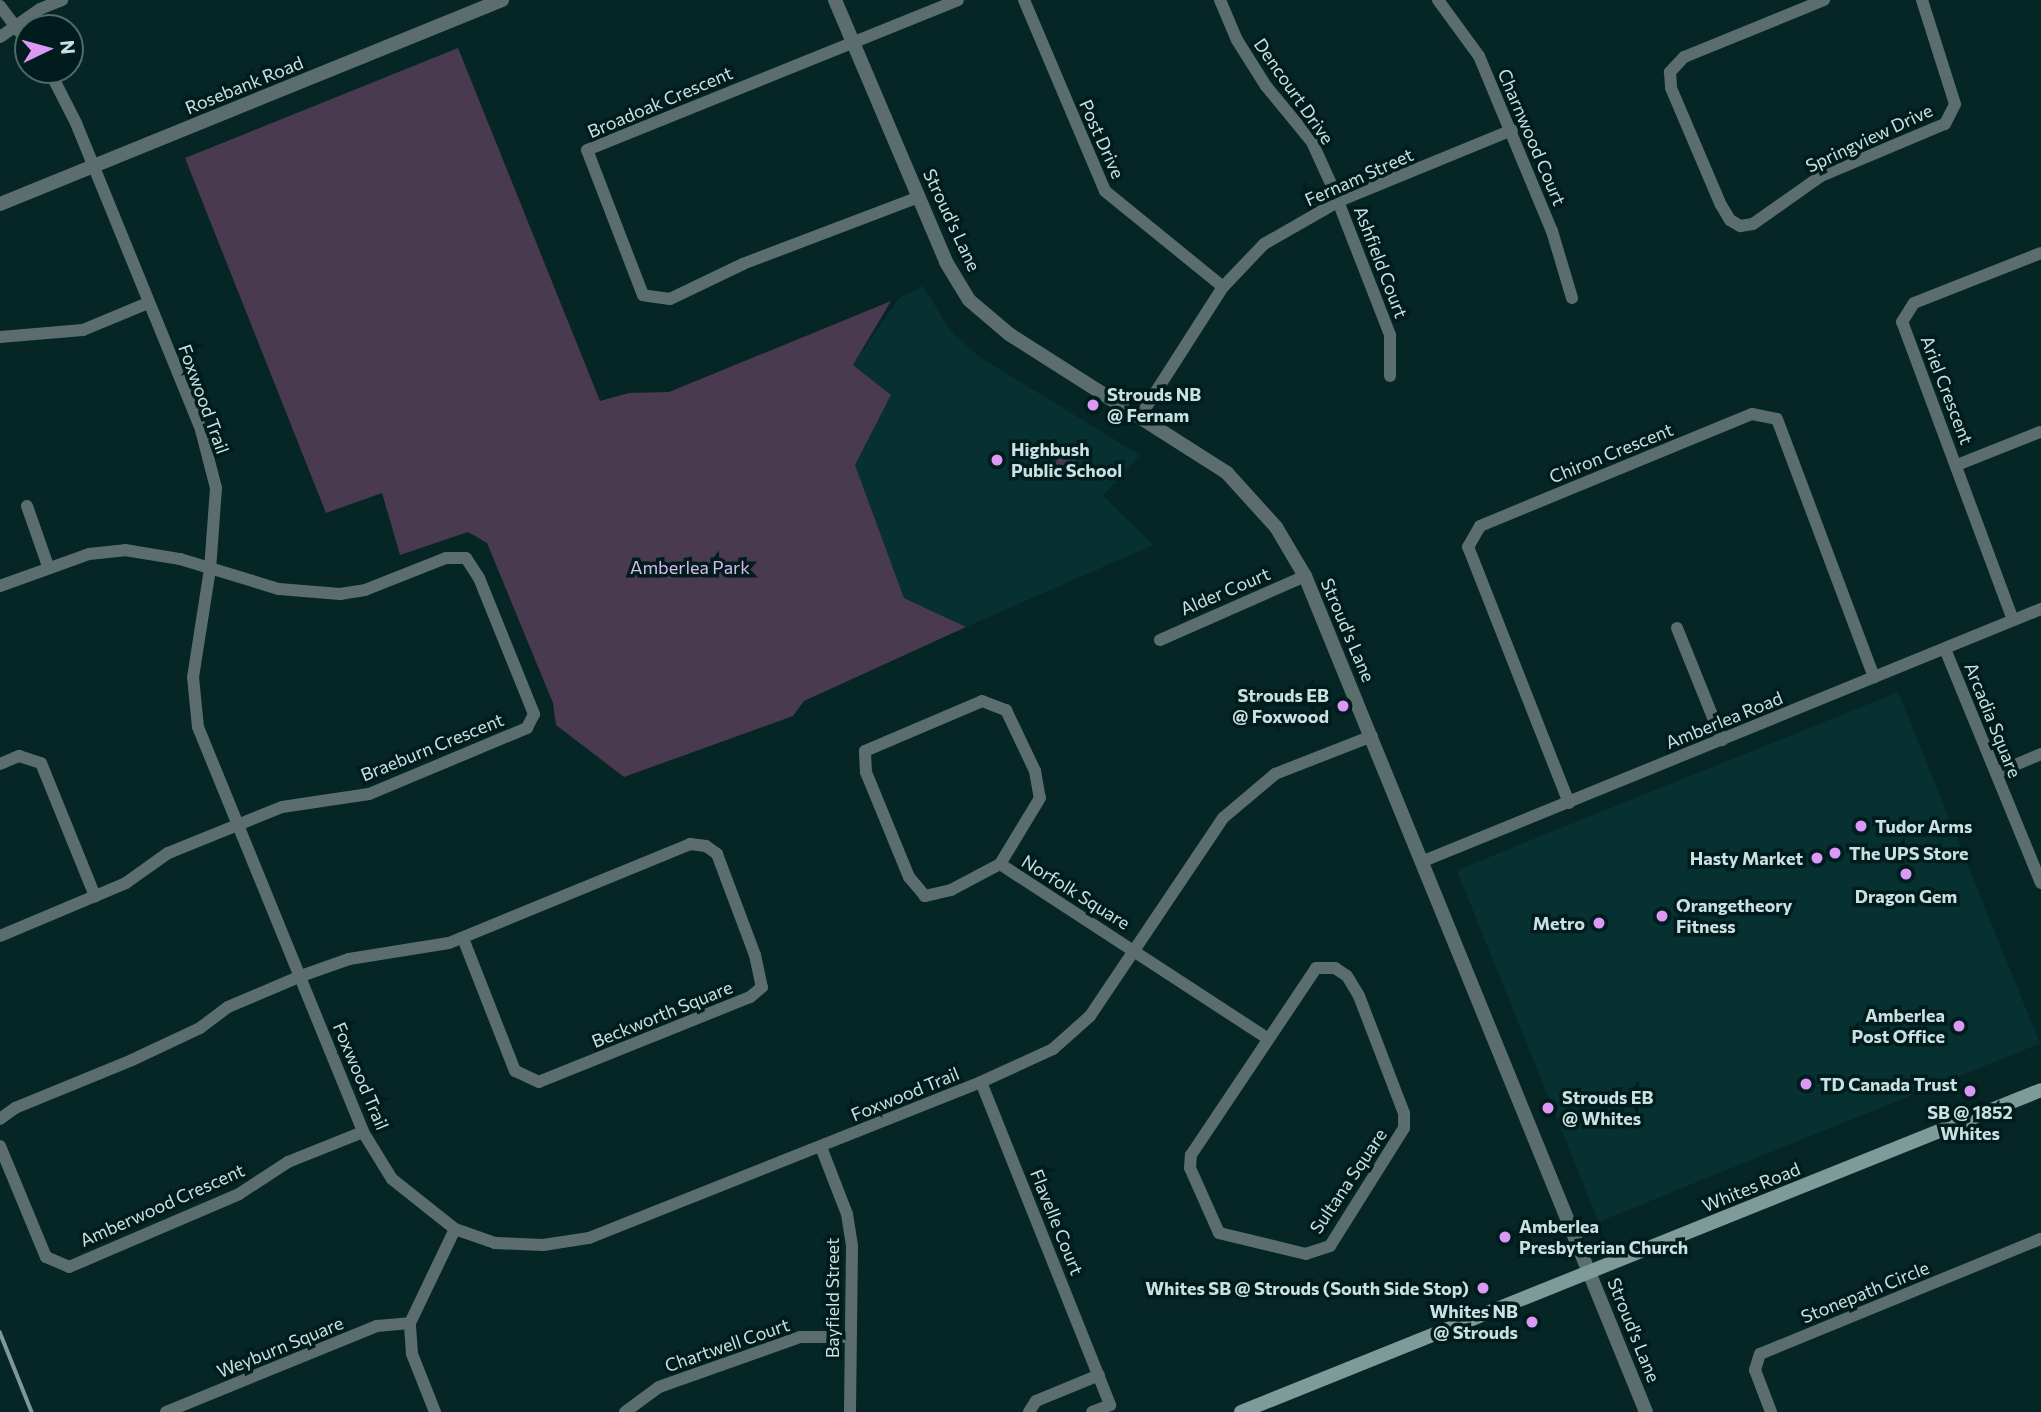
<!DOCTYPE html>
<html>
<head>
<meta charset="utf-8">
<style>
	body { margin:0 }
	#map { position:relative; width:2041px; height:1412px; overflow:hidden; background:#062525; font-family:Commissioner,sans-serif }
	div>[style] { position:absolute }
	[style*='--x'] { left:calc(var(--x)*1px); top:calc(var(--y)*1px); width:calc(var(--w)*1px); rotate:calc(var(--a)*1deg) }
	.built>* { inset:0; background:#073131; transform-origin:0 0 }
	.green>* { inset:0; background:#493a4f }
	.round { border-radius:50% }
	.minor>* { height:12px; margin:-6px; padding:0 6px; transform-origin:6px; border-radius:6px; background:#5c6d6d }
	.tertiary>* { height:14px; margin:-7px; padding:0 7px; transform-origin:7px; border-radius:7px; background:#5c6d6d }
	.secondary>* { height:14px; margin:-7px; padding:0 7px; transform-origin:7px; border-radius:7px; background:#7e9a99 }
	.rail>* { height:3.5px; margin:-1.75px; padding:0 1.75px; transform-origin:1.75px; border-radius:1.75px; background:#7f9797 }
	.dots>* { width:19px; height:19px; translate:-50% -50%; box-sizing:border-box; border:4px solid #001c1c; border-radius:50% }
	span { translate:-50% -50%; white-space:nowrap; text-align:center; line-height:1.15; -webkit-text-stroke:7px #001c1c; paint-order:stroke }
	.street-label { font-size:18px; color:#cbe0e0 }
	.poi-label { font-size:18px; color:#cbe0e0; font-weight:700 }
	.left { translate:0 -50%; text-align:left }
	.right { translate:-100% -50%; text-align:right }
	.park-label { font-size:18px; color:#dbb9ea }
	.north { position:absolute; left:14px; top:14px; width:70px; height:70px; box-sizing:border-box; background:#001c1c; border:2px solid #516a6a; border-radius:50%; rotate:85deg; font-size:19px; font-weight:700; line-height:28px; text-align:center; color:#cbe0e0 }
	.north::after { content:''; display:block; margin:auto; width:24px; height:32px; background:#db99f5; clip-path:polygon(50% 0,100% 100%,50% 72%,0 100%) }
</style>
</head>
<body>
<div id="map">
	<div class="built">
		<div style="clip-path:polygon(923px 286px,949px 329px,978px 356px,1140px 455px,1103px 496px,1153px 545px,966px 627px,904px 598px,855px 465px,891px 395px,853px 365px,899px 298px)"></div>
		<div style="left:1898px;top:692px;width:379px;height:476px;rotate:68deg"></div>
	</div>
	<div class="green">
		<div style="clip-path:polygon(458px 48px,600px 401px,629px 393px,669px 392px,891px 301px,853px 365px,891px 395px,855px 465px,904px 598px,966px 627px,804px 701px,793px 716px,624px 777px,556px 725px,553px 703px,487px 543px,468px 532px,400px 555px,382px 493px,326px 513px,185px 158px)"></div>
		<div class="round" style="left:1056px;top:453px;width:20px;height:20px"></div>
	</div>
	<div class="minor">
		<div style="--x:1024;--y:0;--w:207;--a:67"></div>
		<div style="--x:1105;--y:191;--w:152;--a:39.1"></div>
		<div style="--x:1220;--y:0;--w:43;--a:67"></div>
		<div style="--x:1237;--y:40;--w:54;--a:57.8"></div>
		<div style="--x:1266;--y:86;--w:72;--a:50.6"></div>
		<div style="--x:1312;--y:142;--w:48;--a:65.6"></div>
		<div style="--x:1332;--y:186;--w:160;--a:68.7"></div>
		<div style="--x:1390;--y:335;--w:41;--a:90"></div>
		<div style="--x:1438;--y:0;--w:69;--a:53.8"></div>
		<div style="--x:1479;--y:56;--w:190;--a:67.4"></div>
		<div style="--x:1552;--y:231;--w:70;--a:73.4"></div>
		<div style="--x:1824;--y:0;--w:151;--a:157.8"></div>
		<div style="--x:1684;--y:57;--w:21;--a:133"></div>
		<div style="--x:1670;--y:72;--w:16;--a:86"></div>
		<div style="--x:1671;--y:88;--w:127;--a:66.9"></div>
		<div style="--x:1721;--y:205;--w:17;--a:59"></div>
		<div style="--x:1730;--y:220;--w:12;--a:31"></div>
		<div style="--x:1740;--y:226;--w:13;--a:-9"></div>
		<div style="--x:1753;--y:224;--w:83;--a:-35.2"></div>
		<div style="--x:1821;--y:176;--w:134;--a:-22.8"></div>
		<div style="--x:1945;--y:124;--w:22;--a:-63"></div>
		<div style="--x:1955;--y:104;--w:109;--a:-107.6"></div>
		<div style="--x:0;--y:6;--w:46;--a:52.9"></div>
		<div style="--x:0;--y:37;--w:49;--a:-35"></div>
		<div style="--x:40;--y:9;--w:24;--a:-22"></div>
		<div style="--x:49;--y:70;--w:59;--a:63"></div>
		<div style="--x:76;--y:123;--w:331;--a:67.8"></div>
		<div style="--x:201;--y:430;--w:60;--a:75.5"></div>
		<div style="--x:216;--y:488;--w:81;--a:94.2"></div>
		<div style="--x:210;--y:569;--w:109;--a:98.9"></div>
		<div style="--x:193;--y:677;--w:50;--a:84.3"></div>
		<div style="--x:198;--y:727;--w:437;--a:67.8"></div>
		<div style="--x:363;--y:1132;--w:55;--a:58.3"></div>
		<div style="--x:392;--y:1179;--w:80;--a:38.4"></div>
		<div style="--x:455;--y:1229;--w:42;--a:19.3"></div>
		<div style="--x:495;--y:1243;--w:48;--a:2.4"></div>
		<div style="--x:543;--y:1245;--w:47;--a:-8.7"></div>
		<div style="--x:589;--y:1238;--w:422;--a:-21.7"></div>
		<div style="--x:981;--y:1082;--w:79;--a:-24.6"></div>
		<div style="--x:1053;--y:1049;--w:50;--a:-41.7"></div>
		<div style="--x:1090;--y:1016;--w:239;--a:-56.1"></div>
		<div style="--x:1223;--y:818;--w:68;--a:-40.2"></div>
		<div style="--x:1275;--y:774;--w:104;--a:-21.4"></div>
		<div style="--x:919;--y:197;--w:188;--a:159.2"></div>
		<div style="--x:743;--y:264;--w:81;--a:154.4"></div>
		<div style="--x:670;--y:299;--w:27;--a:-172"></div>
		<div style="--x:643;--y:295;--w:155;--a:-111.1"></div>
		<div style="--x:587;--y:150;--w:400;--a:-22"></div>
		<div style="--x:0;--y:337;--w:83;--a:-4.8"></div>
		<div style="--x:83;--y:330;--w:70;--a:-22.6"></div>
		<div style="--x:1141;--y:415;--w:152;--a:-57.4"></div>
		<div style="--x:1223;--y:287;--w:59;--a:-46.4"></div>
		<div style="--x:1264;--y:244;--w:86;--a:-29.8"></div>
		<div style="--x:1339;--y:201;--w:187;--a:-22.3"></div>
		<div style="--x:1957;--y:465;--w:89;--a:-21.7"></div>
		<div style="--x:27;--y:506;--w:64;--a:70.7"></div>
		<div style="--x:0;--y:586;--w:95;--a:-19.8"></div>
		<div style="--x:89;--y:554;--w:36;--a:-6"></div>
		<div style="--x:125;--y:550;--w:56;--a:9.3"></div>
		<div style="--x:180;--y:559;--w:103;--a:16.9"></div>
		<div style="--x:279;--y:589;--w:61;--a:4.7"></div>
		<div style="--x:340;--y:594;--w:25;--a:-9"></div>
		<div style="--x:365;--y:590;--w:87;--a:-21.6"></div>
		<div style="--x:446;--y:558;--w:20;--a:0"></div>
		<div style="--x:466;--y:558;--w:24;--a:57"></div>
		<div style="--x:479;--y:578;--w:147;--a:68"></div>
		<div style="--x:534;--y:714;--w:16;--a:117"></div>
		<div style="--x:527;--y:728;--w:171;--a:157.3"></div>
		<div style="--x:369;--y:794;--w:88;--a:171.5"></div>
		<div style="--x:282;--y:807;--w:123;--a:158"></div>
		<div style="--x:168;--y:853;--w:52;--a:144.5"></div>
		<div style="--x:126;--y:883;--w:34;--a:157"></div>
		<div style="--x:2013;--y:620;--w:318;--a:-110.4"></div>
		<div style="--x:1902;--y:322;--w:22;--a:-58"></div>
		<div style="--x:1914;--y:303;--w:136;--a:-21.5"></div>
		<div style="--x:1677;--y:628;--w:121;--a:68.1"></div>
		<div style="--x:1160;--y:640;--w:158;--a:-23.8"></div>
		<div style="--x:1945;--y:649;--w:253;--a:67.7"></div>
		<div style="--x:982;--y:701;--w:26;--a:21"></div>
		<div style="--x:1006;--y:710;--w:68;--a:64.6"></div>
		<div style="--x:1035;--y:771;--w:27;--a:80"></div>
		<div style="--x:1040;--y:798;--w:77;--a:121.2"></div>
		<div style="--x:1000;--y:864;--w:55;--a:152"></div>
		<div style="--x:951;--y:890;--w:27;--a:167"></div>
		<div style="--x:925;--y:896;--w:25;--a:-130"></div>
		<div style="--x:909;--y:877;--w:113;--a:-112.3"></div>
		<div style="--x:866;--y:772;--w:21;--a:-93"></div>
		<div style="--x:865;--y:751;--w:127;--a:-23.1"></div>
		<div style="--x:0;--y:764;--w:21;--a:-23"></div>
		<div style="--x:19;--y:756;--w:23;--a:18"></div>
		<div style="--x:41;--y:763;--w:144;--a:67.9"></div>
		<div style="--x:95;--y:896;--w:103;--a:157.2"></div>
		<div style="--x:1996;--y:773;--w:49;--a:-22.9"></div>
		<div style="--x:1569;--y:803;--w:275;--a:-111.5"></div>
		<div style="--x:1468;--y:547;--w:24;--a:-60"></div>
		<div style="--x:1480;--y:526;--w:294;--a:-22.4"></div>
		<div style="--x:1752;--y:414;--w:25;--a:11"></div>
		<div style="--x:1777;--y:419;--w:276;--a:69.4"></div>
		<div style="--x:1421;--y:862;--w:670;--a:-22.2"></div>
		<div style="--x:1000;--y:864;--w:320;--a:33.1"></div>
		<div style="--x:1316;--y:968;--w:19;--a:0"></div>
		<div style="--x:1335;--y:968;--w:14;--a:34"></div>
		<div style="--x:1347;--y:976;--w:23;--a:59"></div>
		<div style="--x:1359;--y:996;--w:125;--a:69"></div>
		<div style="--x:1404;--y:1113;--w:15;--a:90"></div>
		<div style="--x:1404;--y:1128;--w:139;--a:122.1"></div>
		<div style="--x:1330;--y:1246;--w:25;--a:162"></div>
		<div style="--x:1306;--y:1254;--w:89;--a:-166.4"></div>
		<div style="--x:1219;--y:1233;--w:71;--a:-114"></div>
		<div style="--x:1190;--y:1168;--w:13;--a:-86"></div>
		<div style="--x:1191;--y:1155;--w:225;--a:-56.2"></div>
		<div style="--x:981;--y:1082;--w:348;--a:68.2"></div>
		<div style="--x:1110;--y:1405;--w:19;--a:159"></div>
		<div style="--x:0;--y:1119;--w:19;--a:-36"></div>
		<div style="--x:15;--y:1108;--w:126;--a:-22.3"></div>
		<div style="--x:132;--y:1060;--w:75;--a:-25.2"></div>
		<div style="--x:200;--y:1028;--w:35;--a:-37"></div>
		<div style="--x:228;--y:1007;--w:79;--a:-23"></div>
		<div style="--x:301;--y:976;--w:51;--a:-19.5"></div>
		<div style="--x:349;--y:959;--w:101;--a:-9.1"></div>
		<div style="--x:449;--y:943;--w:261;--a:-22.3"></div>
		<div style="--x:690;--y:844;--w:16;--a:7"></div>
		<div style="--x:706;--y:846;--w:14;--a:36"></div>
		<div style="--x:717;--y:854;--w:108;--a:69.4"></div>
		<div style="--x:755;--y:955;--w:33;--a:78"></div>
		<div style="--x:762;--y:987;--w:16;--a:140"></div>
		<div style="--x:750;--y:997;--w:227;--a:158.1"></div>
		<div style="--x:539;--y:1082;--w:26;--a:-155"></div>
		<div style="--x:515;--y:1071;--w:143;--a:-111.4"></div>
		<div style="--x:0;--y:1146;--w:120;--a:67.5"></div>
		<div style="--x:46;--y:1257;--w:25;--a:23"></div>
		<div style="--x:69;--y:1267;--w:185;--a:-23.2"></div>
		<div style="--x:239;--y:1194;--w:59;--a:-33.1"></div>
		<div style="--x:288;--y:1162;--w:81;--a:-21.8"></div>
		<div style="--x:821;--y:1147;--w:72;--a:68.8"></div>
		<div style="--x:847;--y:1214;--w:33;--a:81"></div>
		<div style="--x:852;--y:1247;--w:165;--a:90.7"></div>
		<div style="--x:166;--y:1412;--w:228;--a:-22.2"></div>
		<div style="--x:377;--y:1326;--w:33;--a:-5"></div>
		<div style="--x:435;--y:1412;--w:62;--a:-111.6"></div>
		<div style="--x:412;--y:1354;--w:31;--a:-94"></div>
		<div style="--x:410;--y:1323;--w:104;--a:-64.4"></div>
		<div style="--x:625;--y:1412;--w:42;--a:-36.3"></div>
		<div style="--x:659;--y:1387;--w:150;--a:-19.5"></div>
		<div style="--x:800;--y:1337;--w:49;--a:0"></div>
		<div style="--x:1029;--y:1412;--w:13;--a:-58"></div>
		<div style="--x:1036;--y:1401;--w:68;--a:-22.4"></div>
		<div style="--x:1771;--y:1412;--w:45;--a:-110.9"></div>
		<div style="--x:1755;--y:1370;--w:17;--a:-73"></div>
		<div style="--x:1760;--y:1354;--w:304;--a:-22.3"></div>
	</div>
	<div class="tertiary">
		<div style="--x:835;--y:0;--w:285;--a:67"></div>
		<div style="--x:946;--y:262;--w:44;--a:58.8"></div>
		<div style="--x:969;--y:300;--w:52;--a:40.4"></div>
		<div style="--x:1009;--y:334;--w:259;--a:32.5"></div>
		<div style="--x:1227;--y:473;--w:73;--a:47.8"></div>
		<div style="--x:1276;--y:527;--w:57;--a:59.4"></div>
		<div style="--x:1305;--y:576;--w:903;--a:67.81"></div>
		<div style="--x:0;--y:204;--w:542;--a:-22.12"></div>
	</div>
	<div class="secondary">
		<div style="--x:1241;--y:1412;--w:862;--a:-21.92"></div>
	</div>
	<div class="rail">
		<div style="--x:0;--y:1332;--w:86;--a:68.2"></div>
	</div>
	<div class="dots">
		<div style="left:1093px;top:405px;background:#db99f5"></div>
		<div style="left:997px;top:460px;background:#db99f5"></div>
		<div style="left:1343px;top:706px;background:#db99f5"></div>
		<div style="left:1861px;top:826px;background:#db99f5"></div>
		<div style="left:1835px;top:853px;background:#db99f5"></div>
		<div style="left:1817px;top:858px;background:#db99f5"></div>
		<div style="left:1906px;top:874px;background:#db99f5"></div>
		<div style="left:1662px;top:916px;background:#db99f5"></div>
		<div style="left:1599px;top:923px;background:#db99f5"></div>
		<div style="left:1959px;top:1026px;background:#db99f5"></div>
		<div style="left:1806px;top:1084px;background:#db99f5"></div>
		<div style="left:1970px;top:1091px;background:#db99f5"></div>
		<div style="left:1548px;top:1108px;background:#db99f5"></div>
		<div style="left:1505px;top:1237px;background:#db99f5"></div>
		<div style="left:1483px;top:1288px;background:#db99f5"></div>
		<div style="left:1532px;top:1322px;background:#db99f5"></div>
	</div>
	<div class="street-label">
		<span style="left:244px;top:85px;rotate:-22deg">Rosebank Road</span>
		<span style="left:1294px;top:91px;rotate:55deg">Dencourt Drive</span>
		<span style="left:660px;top:102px;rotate:-23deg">Broadoak Crescent</span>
		<span style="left:1532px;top:137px;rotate:67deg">Charnwood Court</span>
		<span style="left:1869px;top:138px;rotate:-25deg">Springview Drive</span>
		<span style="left:1102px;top:139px;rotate:66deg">Post Drive</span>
		<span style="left:1359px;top:177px;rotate:-24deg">Fernam Street</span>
		<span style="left:952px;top:220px;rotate:65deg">Stroud's Lane</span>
		<span style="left:1381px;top:262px;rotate:69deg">Ashfield Court</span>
		<span style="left:1947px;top:390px;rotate:69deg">Ariel Crescent</span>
		<span style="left:204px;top:399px;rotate:70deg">Foxwood Trail</span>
		<span style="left:1611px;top:453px;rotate:-22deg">Chiron Crescent</span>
		<span style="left:1225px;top:591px;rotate:-23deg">Alder Court</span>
		<span style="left:1348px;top:630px;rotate:67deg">Stroud's Lane</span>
		<span style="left:1724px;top:720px;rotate:-22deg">Amberlea Road</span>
		<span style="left:1993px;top:720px;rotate:68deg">Arcadia Square</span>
		<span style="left:432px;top:747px;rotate:-22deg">Braeburn Crescent</span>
		<span style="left:1076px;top:892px;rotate:32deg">Norfolk Square</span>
		<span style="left:662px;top:1014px;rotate:-22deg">Beckworth Square</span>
		<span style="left:361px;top:1076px;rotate:67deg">Foxwood Trail</span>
		<span style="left:905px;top:1094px;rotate:-22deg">Foxwood Trail</span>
		<span style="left:1348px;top:1181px;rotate:-56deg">Sultana Square</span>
		<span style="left:1751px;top:1187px;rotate:-22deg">Whites Road</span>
		<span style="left:162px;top:1205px;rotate:-24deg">Amberwood Crescent</span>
		<span style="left:1057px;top:1222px;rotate:68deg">Flavelle Court</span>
		<span style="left:1865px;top:1292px;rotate:-22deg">Stonepath Circle</span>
		<span style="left:832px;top:1298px;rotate:-90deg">Bayfield Street</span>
		<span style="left:1634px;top:1330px;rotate:68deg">Stroud's Lane</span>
		<span style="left:727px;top:1345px;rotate:-19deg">Chartwell Court</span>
		<span style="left:280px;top:1347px;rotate:-22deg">Weyburn Square</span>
	</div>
	<div class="poi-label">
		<span class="left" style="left:1107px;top:405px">Strouds NB<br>@ Fernam</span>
		<span class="left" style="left:1011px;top:460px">Highbush<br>Public School</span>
		<span class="right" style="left:1329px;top:706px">Strouds EB<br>@ Foxwood</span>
		<span class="left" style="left:1875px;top:826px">Tudor Arms</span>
		<span class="left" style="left:1849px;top:853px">The UPS Store</span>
		<span class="right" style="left:1803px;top:858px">Hasty Market</span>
		<span style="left:1906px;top:896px">Dragon Gem</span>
		<span class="left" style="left:1676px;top:916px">Orangetheory<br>Fitness</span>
		<span class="right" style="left:1585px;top:923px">Metro</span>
		<span class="right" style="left:1945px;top:1026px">Amberlea<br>Post Office</span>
		<span class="left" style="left:1820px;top:1084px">TD Canada Trust</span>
		<span class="left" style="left:1562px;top:1108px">Strouds EB<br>@ Whites</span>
		<span style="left:1970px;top:1123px">SB @ 1852<br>Whites</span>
		<span class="left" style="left:1519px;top:1237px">Amberlea<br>Presbyterian Church</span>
		<span class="right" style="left:1469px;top:1288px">Whites SB @ Strouds (South Side Stop)</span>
		<span class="right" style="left:1518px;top:1322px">Whites NB<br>@ Strouds</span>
	</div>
	<div class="park-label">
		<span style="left:690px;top:567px">Amberlea Park</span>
	</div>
	<div class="north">N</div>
</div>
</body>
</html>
